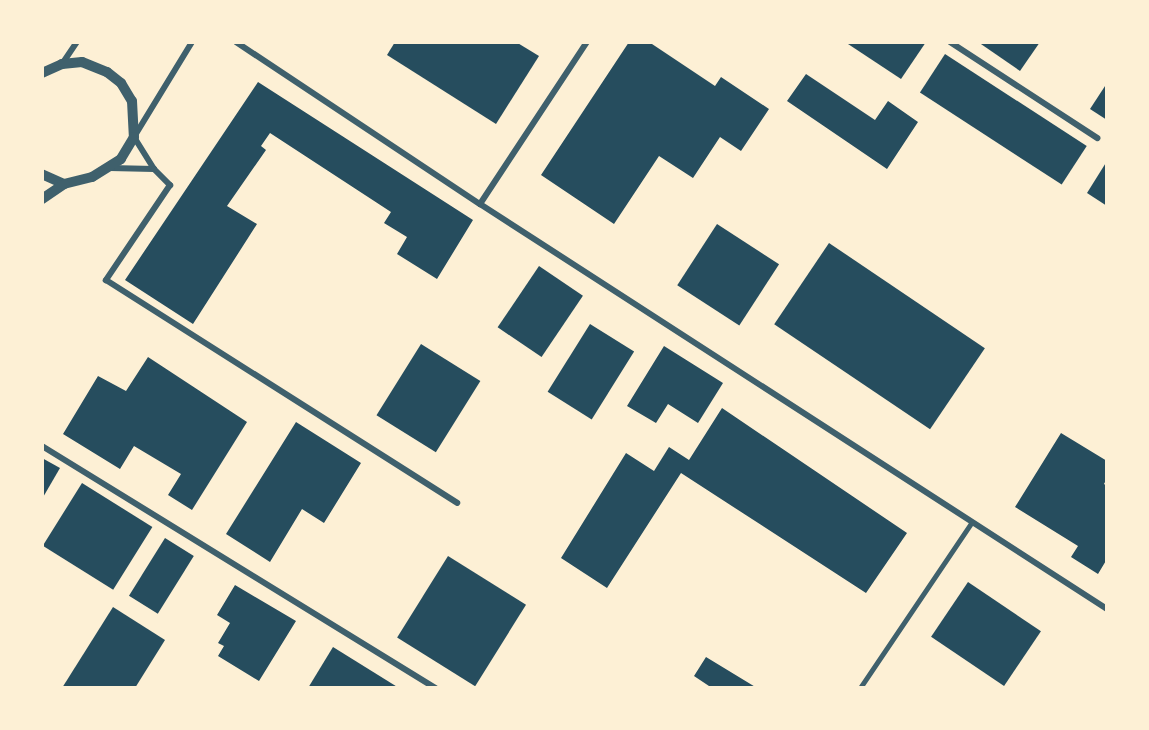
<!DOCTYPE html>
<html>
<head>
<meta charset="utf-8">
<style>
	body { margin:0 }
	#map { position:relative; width:1149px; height:730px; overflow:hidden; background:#fdf0d5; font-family:Literata,serif }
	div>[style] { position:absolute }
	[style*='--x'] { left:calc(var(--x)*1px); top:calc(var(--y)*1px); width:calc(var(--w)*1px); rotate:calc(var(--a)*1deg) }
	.building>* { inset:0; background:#264d5e; transform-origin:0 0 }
	.service>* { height:4.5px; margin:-2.25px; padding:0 2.25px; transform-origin:2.25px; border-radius:2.25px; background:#3f606c }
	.minor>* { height:6px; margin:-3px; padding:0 3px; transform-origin:3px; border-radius:3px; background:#3f606c }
	.tertiary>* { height:10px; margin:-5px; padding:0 5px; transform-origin:5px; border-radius:5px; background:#3f606c }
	span { translate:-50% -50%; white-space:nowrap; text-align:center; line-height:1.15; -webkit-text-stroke:4.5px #fdf0d5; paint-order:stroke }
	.frame { position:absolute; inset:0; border:44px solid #fdf0d5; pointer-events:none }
</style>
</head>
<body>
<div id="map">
	<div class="building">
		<div style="clip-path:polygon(395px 42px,516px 42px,539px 56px,496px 124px,387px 55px)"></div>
		<div style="clip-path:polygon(629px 42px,649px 42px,715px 86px,721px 77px,769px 109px,741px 151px,720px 137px,693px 178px,659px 156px,614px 224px,541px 175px)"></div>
		<div style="clip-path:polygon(845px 42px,926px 42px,901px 79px)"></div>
		<div style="clip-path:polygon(978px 42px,1040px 42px,1020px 71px)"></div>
		<div style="left:945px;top:54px;width:169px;height:46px;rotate:33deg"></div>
		<div style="clip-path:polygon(806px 74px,875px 120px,888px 101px,918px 122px,887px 169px,787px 101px)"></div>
		<div style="clip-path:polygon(258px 82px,473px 220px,437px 279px,397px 254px,407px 237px,384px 223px,391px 212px,270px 133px,261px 146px,266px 150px,227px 206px,257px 224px,193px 324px,125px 280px)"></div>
		<div style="clip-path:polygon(1107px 83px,1107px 120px,1090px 109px)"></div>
		<div style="clip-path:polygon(1107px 161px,1107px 206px,1087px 193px)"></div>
		<div style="left:717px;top:224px;width:74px;height:73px;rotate:33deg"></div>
		<div style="left:829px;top:243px;width:188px;height:98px;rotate:34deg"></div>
		<div style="left:539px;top:266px;width:53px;height:74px;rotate:34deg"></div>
		<div style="left:590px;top:324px;width:52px;height:80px;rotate:32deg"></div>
		<div style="left:421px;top:344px;width:70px;height:84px;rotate:32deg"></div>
		<div style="clip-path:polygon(664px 346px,723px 383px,698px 423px,668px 404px,656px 423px,627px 406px)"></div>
		<div style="clip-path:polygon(148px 357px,247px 422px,192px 510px,168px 495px,181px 474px,134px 446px,120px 469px,63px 434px,98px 376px,126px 391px)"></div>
		<div style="clip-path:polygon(722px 408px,907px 533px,866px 593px,681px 473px,607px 588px,561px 558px,626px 453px,654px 471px,669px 447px,689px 460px)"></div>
		<div style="clip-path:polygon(296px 422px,361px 463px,324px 523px,302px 509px,270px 562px,226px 534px)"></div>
		<div style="clip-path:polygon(1061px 433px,1107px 461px,1107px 478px,1104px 484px,1107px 486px,1107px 559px,1098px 574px,1071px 557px,1078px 546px,1015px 507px)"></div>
		<div style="clip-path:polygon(42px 458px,60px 468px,42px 499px)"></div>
		<div style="left:82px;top:483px;width:83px;height:74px;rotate:32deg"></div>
		<div style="left:165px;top:538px;width:34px;height:68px;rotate:32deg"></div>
		<div style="left:448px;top:556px;width:92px;height:96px;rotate:32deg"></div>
		<div style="left:968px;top:582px;width:88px;height:66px;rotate:34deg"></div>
		<div style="clip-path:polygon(235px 585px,296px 621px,259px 681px,218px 656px,224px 646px,218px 643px,230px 623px,217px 615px)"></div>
		<div style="clip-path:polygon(113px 607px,165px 640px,135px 688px,62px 688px)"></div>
		<div style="clip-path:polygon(333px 647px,399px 688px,308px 688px)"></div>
		<div style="clip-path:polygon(706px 657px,757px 688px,708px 688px,709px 686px,694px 676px)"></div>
	</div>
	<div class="service">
		<div style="--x:860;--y:688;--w:200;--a:-56"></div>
	</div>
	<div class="minor">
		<div style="--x:236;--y:42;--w:293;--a:33.6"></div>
		<div style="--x:480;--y:204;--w:746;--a:32.86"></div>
		<div style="--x:950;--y:42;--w:176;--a:33.1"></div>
		<div style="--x:62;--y:64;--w:27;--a:-56"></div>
		<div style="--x:110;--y:168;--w:44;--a:1.3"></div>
		<div style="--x:154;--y:169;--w:38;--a:-122"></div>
		<div style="--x:134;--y:137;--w:111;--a:-58.6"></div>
		<div style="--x:154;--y:169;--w:23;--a:45"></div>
		<div style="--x:170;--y:185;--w:115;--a:124"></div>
		<div style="--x:106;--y:280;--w:416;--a:32.4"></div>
		<div style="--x:480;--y:204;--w:194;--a:-56.6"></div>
		<div style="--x:42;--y:446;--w:462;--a:31.6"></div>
	</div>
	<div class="tertiary">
		<div style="--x:42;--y:73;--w:22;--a:-24"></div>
		<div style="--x:62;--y:64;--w:20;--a:-6"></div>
		<div style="--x:82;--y:62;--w:27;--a:22"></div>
		<div style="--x:107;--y:72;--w:18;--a:38"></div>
		<div style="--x:121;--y:83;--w:21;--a:59"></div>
		<div style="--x:132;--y:101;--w:36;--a:87"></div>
		<div style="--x:134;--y:137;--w:26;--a:121"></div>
		<div style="--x:121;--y:159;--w:34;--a:148"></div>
		<div style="--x:92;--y:177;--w:29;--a:166"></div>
		<div style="--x:64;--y:184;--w:24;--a:-156"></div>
		<div style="--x:42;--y:199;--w:27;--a:-34"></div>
	</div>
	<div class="frame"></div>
</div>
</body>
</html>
